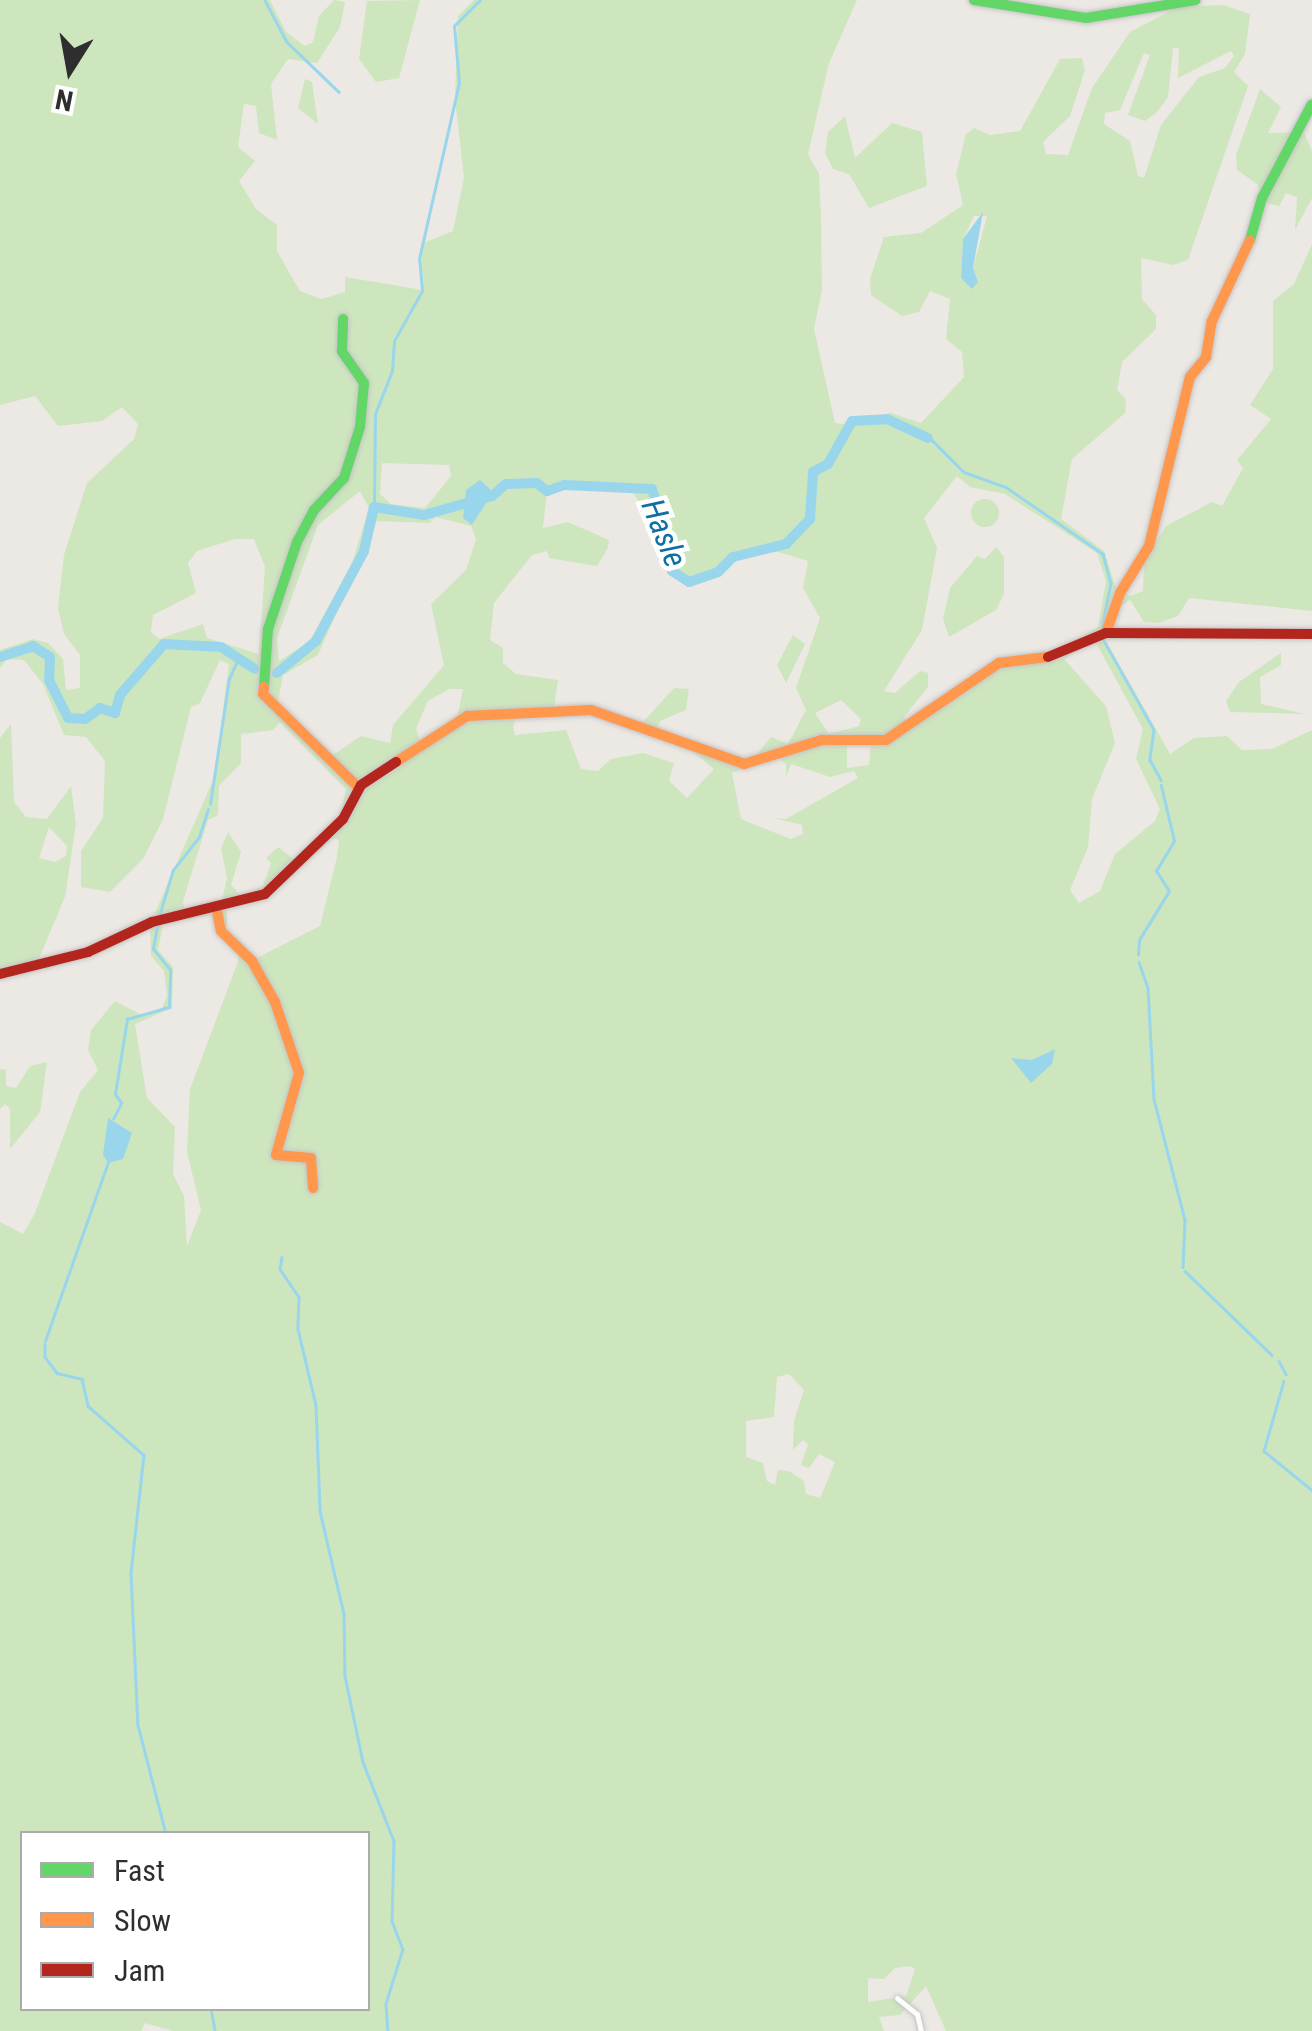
<!DOCTYPE html>
<html>
<head>
<meta charset="utf-8">
<style>
	body { margin:0 }
	#map { position:relative; width:1312px; height:2031px; overflow:hidden; background:#ece8e4; font-family:"Roboto Condensed",sans-serif }
	div>[style] { position:absolute }
	[style*='--x'] { left:calc(var(--x)*1px); top:calc(var(--y)*1px); width:calc(var(--w)*1px); rotate:calc(var(--a)*1deg) }
	.green>* { inset:0; background:#cee6be }
	.round { border-radius:50% }
	.water>* { inset:0; background:#99d6ec }
	.stream>* { height:2.5px; margin:-1.25px; padding:0 1.25px; transform-origin:1.25px; border-radius:1.25px; background:#99d6ec }
	.river>* { height:10px; margin:-5px; padding:0 5px; transform-origin:5px; border-radius:5px; background:#99d6ec }
	.roads { filter:drop-shadow(0 0 2px #c5c4c5) drop-shadow(0 0 2px #c5c4c5) }
	.street>* { height:5px; margin:-2.5px; padding:0 2.5px; transform-origin:2.5px; border-radius:2.5px; background:#fcfcfb }
	.fast>* { height:10px; margin:-5px; padding:0 5px; transform-origin:5px; border-radius:5px; background:#63d668 }
	.slow>* { height:10px; margin:-5px; padding:0 5px; transform-origin:5px; border-radius:5px; background:#ff974d }
	.jam>* { height:10px; margin:-5px; padding:0 5px; transform-origin:5px; border-radius:5px; background:#b3261e }
	span { translate:-50% -50%; white-space:nowrap; text-align:center; line-height:1.15; -webkit-text-stroke:9px #fff; paint-order:stroke }
	.water-label { font-size:32px; color:#0d6fa3; font-style:italic }
	.legend { position:absolute; left:20px; top:1831px; width:350px; height:180px; box-sizing:border-box; background:#fff; border:2px solid #ababab; margin:0; padding:12px 18px; list-style:none; font-size:30px; color:#2e2e2e }
	.legend li { display:flex; align-items:center; gap:20px; height:50px }
	.legend b { width:50px; border:2px solid #ababab }
	.north { position:absolute; left:20px; top:20px; width:100px; height:100px; -webkit-text-stroke:8px #fff; paint-order:stroke; rotate:191deg; font-size:28px; font-weight:700; line-height:40px; text-align:center; color:#2e2e2e }
	.north::after { content:''; display:block; margin:auto; width:35px; height:45px; background:#2e2e2e; clip-path:polygon(50% 0,100% 100%,50% 72%,0 100%) }
</style>
</head>
<body>
<div id="map">
	<div class="green">
		<div style="clip-path:polygon(evenodd,0 0,270px 0,286px 32px,305px 46px,313px 42px,319px 16px,334px 0,345px 2px,340px 27px,317px 63px,288px 59px,271px 84px,277px 140px,259px 133px,256px 106px,244px 104px,238px 147px,255px 161px,239px 181px,256px 209px,277px 225px,277px 251px,293px 279px,300px 291px,322px 299px,345px 292px,345px 277px,423px 290px,421px 244px,453px 231px,464px 178px,455px 99px,458px 16px,474px 0,857px 0,829px 63px,808px 154px,819px 174px,821px 217px,822px 290px,814px 329px,835px 423px,842px 424px,891px 413px,921px 423px,964px 377px,962px 352px,946px 339px,950px 299px,930px 291px,919px 312px,902px 316px,871px 295px,870px 279px,884px 237px,921px 233px,963px 205px,956px 174px,966px 134px,974px 128px,990px 135px,1020px 131px,1060px 59px,1082px 58px,1085px 70px,1070px 116px,1043px 142px,1046px 154px,1068px 155px,1092px 88px,1130px 32px,1178px 7px,1223px 5px,1250px 14px,1245px 54px,1234px 72px,1248px 86px,1188px 260px,1173px 265px,1141px 258px,1142px 299px,1156px 315px,1156px 329px,1122px 362px,1117px 390px,1126px 399px,1125px 413px,1072px 459px,1061px 519px,1104px 551px,1116px 588px,1130px 596px,1143px 591px,1144px 561px,1166px 526px,1212px 502px,1222px 506px,1243px 468px,1237px 460px,1271px 419px,1250px 405px,1273px 369px,1273px 301px,1294px 284px,1312px 244px,1312px 611px,1189px 598px,1178px 616px,1159px 623px,1144px 622px,1130px 600px,1116px 609px,1110px 627px,1266px 628px,1312px 635px,1105px 639px,1170px 754px,1194px 738px,1227px 736px,1242px 750px,1272px 749px,1312px 730px,1312px 2031px,946px 2031px,926px 1986px,900px 2015px,879px 2017px,884px 2031px,173px 2031px,145px 2023px,141px 2031px,0 2031px,0 1222px,23px 1234px,35px 1213px,80px 1092px,98px 1070px,88px 1050px,91px 1030px,115px 1001px,142px 1015px,162px 1008px,167px 996px,164px 971px,151px 956px,150px 927px,45px 970px,42px 961px,83px 950px,154px 915px,214px 778px,229px 664px,220px 660px,200px 703px,191px 707px,163px 819px,143px 859px,110px 892px,81px 887px,81px 851px,103px 818px,105px 761px,86px 737px,64px 735px,43px 684px,24px 660px,7px 659px,0 668px,0 650px,33px 639px,48px 643px,63px 659px,66px 690px,80px 688px,80px 655px,64px 634px,58px 608px,64px 555px,87px 483px,134px 439px,138px 424px,122px 407px,102px 421px,58px 426px,35px 396px,0 405px,0 0,1173px 48px,1179px 48px,1178px 78px,1231px 51px,1234px 56px,1225px 68px,1199px 77px,1161px 125px,1144px 178px,1138px 176px,1130px 141px,1104px 124px,1105px 113px,1120px 110px,1144px 53px,1150px 55px,1128px 115px,1145px 121px,1157px 112px,1168px 97px,1173px 48px,0 0,974px 216px,987px 216px,973px 268px,978px 282px,961px 279px,963px 239px,974px 216px,0 0,382px 463px,449px 465px,451px 476px,425px 508px,391px 504px,380px 494px,382px 463px,0 0,957px 476px,970px 487px,1005px 494px,1097px 553px,1106px 581px,1098px 627px,1064px 648px,1001px 658px,907px 723px,904px 717px,928px 687px,928px 673px,920px 671px,895px 693px,884px 691px,922px 630px,937px 548px,924px 518px,957px 476px,0 0,564px 485px,627px 485px,662px 533px,681px 580px,718px 572px,733px 557px,762px 547px,808px 561px,803px 588px,820px 618px,796px 688px,806px 710px,788px 744px,771px 737px,753px 759px,724px 758px,658px 728px,660px 721px,686px 710px,689px 689px,674px 688px,643px 722px,591px 707px,554px 708px,558px 680px,516px 674px,503px 663px,503px 648px,490px 640px,494px 603px,532px 555px,547px 551px,549px 558px,597px 566px,608px 548px,609px 540px,568px 522px,543px 528px,547px 491px,564px 485px,0 0,360px 491px,369px 508px,352px 563px,309px 642px,279px 661px,277px 638px,318px 525px,360px 491px,0 0,435px 517px,471px 526px,476px 539px,466px 570px,431px 604px,444px 665px,393px 725px,390px 743px,361px 736px,330px 757px,277px 707px,283px 675px,318px 655px,377px 521px,430px 523px,435px 517px,0 0,235px 539px,254px 539px,265px 567px,259px 654px,207px 638px,203px 624px,159px 639px,151px 632px,153px 615px,196px 593px,188px 563px,197px 551px,235px 539px,0 0,1095px 641px,1143px 729px,1136px 759px,1160px 809px,1155px 821px,1115px 854px,1100px 891px,1079px 903px,1070px 890px,1088px 847px,1092px 799px,1115px 743px,1106px 706px,1064px 659px,1095px 641px,0 0,449px 689px,463px 689px,457px 718px,421px 746px,416px 728px,428px 701px,449px 689px,0 0,841px 700px,861px 719px,859px 726px,829px 734px,815px 713px,841px 700px,0 0,589px 712px,687px 747px,714px 769px,687px 798px,669px 781px,674px 763px,643px 753px,611px 759px,598px 771px,581px 769px,566px 730px,515px 735px,513px 727px,516px 718px,589px 712px,0 0,280px 722px,346px 789px,340px 817px,295px 860px,278px 847px,266px 858px,271px 863px,263px 886px,241px 896px,231px 885px,241px 852px,228px 832px,221px 848px,227px 878px,221px 905px,185px 914px,183px 901px,208px 820px,218px 815px,219px 786px,241px 763px,241px 734px,273px 730px,280px 722px,0 0,847px 740px,871px 744px,869px 765px,847px 768px,847px 740px,0 0,776px 756px,786px 764px,786px 776px,791px 764px,830px 777px,854px 771px,858px 778px,786px 819px,774px 818px,802px 825px,803px 834px,791px 839px,741px 819px,732px 773px,776px 756px,0 0,333px 838px,339px 840px,337px 857px,320px 926px,257px 958px,227px 935px,227px 910px,275px 891px,333px 838px,0 0,211px 915px,238px 951px,238px 962px,190px 1089px,187px 1152px,201px 1210px,187px 1246px,184px 1196px,173px 1174px,175px 1127px,147px 1098px,135px 1024px,172px 1008px,173px 967px,158px 950px,163px 924px,211px 915px,0 0,789px 1374px,804px 1390px,794px 1421px,793px 1450px,803px 1440px,808px 1444px,801px 1465px,809px 1468px,819px 1454px,835px 1462px,820px 1498px,806px 1494px,804px 1481px,789px 1471px,778px 1470px,775px 1485px,767px 1481px,763px 1463px,746px 1457px,746px 1421px,774px 1417px,777px 1377px,789px 1374px,0 0,22px 1834px,368px 1834px,368px 2008px,22px 2008px,22px 1834px,0 0,910px 1966px,915px 1969px,906px 1996px,868px 2002px,868px 1978px,884px 1979px,895px 1968px,910px 1966px)"></div>
		<div style="clip-path:polygon(420px 0,399px 78px,376px 82px,359px 59px,367px 1px)"></div>
		<div style="clip-path:polygon(305px 79px,312px 82px,318px 124px,298px 108px)"></div>
		<div style="clip-path:polygon(1260px 89px,1281px 107px,1268px 133px,1304px 132px,1312px 152px,1312px 198px,1295px 230px,1297px 197px,1286px 193px,1279px 206px,1266px 203px,1257px 184px,1237px 170px,1236px 155px)"></div>
		<div style="clip-path:polygon(845px 116px,855px 158px,892px 123px,922px 132px,927px 186px,869px 208px,849px 174px,833px 169px,825px 153px,828px 132px)"></div>
		<div class="round" style="left:971px;top:499px;width:28px;height:28px"></div>
		<div style="clip-path:polygon(996px 547px,1004px 557px,1004px 594px,996px 610px,949px 637px,943px 619px,950px 588px,977px 556px,985px 559px)"></div>
		<div style="clip-path:polygon(793px 635px,805px 644px,786px 683px,777px 665px)"></div>
		<div style="clip-path:polygon(1281px 653px,1281px 665px,1260px 677px,1261px 704px,1305px 714px,1230px 712px,1226px 701px,1239px 682px)"></div>
		<div style="clip-path:polygon(evenodd,11px 724px,14px 802px,26px 817px,47px 819px,71px 786px,76px 824px,65px 897px,38px 961px,0 974px,0 738px,11px 724px,49px 827px,67px 846px,66px 856px,55px 862px,39px 858px,49px 827px)"></div>
		<div style="clip-path:polygon(47px 1062px,40px 1112px,10px 1149px,10px 1109px,5px 1104px,0 1109px,0 1069px,6px 1070px,6px 1086px,16px 1088px,30px 1066px)"></div>
	</div>
	<div class="water">
		<div style="clip-path:polygon(983px 212px,973px 268px,978px 282px,972px 289px,961px 278px,963px 239px)"></div>
		<div style="clip-path:polygon(480px 480px,493px 492px,472px 525px,463px 518px,466px 490px)"></div>
		<div style="clip-path:polygon(1055px 1049px,1052px 1064px,1031px 1083px,1011px 1058px,1032px 1060px)"></div>
		<div style="clip-path:polygon(108px 1118px,132px 1133px,123px 1159px,108px 1163px,103px 1155px)"></div>
	</div>
	<div class="stream">
		<div style="--x:265;--y:0;--w:47;--a:62.4"></div>
		<div style="--x:287;--y:42;--w:72;--a:43.9"></div>
		<div style="--x:930;--y:438;--w:48;--a:45"></div>
		<div style="--x:964;--y:472;--w:45;--a:19.7"></div>
		<div style="--x:1006;--y:487;--w:118;--a:34.6"></div>
		<div style="--x:1103;--y:554;--w:30;--a:75"></div>
		<div style="--x:1111;--y:583;--w:47;--a:101.1"></div>
		<div style="--x:374;--y:507;--w:93;--a:-89.4"></div>
		<div style="--x:375;--y:414;--w:46;--a:-68.4"></div>
		<div style="--x:392;--y:371;--w:30;--a:-86"></div>
		<div style="--x:394;--y:341;--w:57;--a:-60.8"></div>
		<div style="--x:422;--y:291;--w:32;--a:-95"></div>
		<div style="--x:419;--y:259;--w:180;--a:-77.2"></div>
		<div style="--x:459;--y:83;--w:57;--a:-95"></div>
		<div style="--x:454;--y:26;--w:37;--a:-45"></div>
		<div style="--x:1103;--y:639;--w:104;--a:60.7"></div>
		<div style="--x:1154;--y:730;--w:30;--a:98"></div>
		<div style="--x:1150;--y:760;--w:23;--a:61"></div>
		<div style="--x:210;--y:804;--w:126;--a:-81.4"></div>
		<div style="--x:229;--y:679;--w:24;--a:-66"></div>
		<div style="--x:159;--y:916;--w:48;--a:-73.1"></div>
		<div style="--x:173;--y:870;--w:42;--a:-51.8"></div>
		<div style="--x:199;--y:837;--w:29;--a:-72"></div>
		<div style="--x:1138;--y:955;--w:15;--a:-86"></div>
		<div style="--x:1139;--y:940;--w:57;--a:-58.5"></div>
		<div style="--x:1169;--y:891;--w:24;--a:-123"></div>
		<div style="--x:1156;--y:871;--w:35;--a:-59"></div>
		<div style="--x:1174;--y:841;--w:57;--a:-103.3"></div>
		<div style="--x:1139;--y:962;--w:28;--a:71"></div>
		<div style="--x:1148;--y:988;--w:111;--a:86.9"></div>
		<div style="--x:1154;--y:1099;--w:125;--a:75.6"></div>
		<div style="--x:1185;--y:1220;--w:47;--a:92.4"></div>
		<div style="--x:113;--y:1119;--w:18;--a:-63"></div>
		<div style="--x:121;--y:1103;--w:11;--a:-124"></div>
		<div style="--x:115;--y:1094;--w:76;--a:-80.9"></div>
		<div style="--x:127;--y:1019;--w:44;--a:-15.9"></div>
		<div style="--x:169;--y:1007;--w:37;--a:-88"></div>
		<div style="--x:170;--y:970;--w:27;--a:-129"></div>
		<div style="--x:153;--y:949;--w:23;--a:-80"></div>
		<div style="--x:282;--y:1257;--w:12;--a:99"></div>
		<div style="--x:280;--y:1269;--w:34;--a:56"></div>
		<div style="--x:299;--y:1297;--w:32;--a:92"></div>
		<div style="--x:298;--y:1329;--w:78;--a:76.7"></div>
		<div style="--x:316;--y:1405;--w:106;--a:87.8"></div>
		<div style="--x:320;--y:1511;--w:106;--a:76.9"></div>
		<div style="--x:344;--y:1614;--w:62;--a:89.1"></div>
		<div style="--x:345;--y:1676;--w:88;--a:78.2"></div>
		<div style="--x:363;--y:1762;--w:85;--a:68.6"></div>
		<div style="--x:394;--y:1841;--w:80;--a:91.4"></div>
		<div style="--x:392;--y:1921;--w:30;--a:69"></div>
		<div style="--x:403;--y:1949;--w:58;--a:107.2"></div>
		<div style="--x:386;--y:2004;--w:27;--a:86"></div>
		<div style="--x:1185;--y:1271;--w:121;--a:44"></div>
		<div style="--x:45;--y:1341;--w:190;--a:-70.6"></div>
		<div style="--x:45;--y:1344;--w:13;--a:90"></div>
		<div style="--x:45;--y:1357;--w:20;--a:53"></div>
		<div style="--x:57;--y:1373;--w:26;--a:13"></div>
		<div style="--x:82;--y:1379;--w:28;--a:77"></div>
		<div style="--x:88;--y:1406;--w:74;--a:41.2"></div>
		<div style="--x:144;--y:1455;--w:119;--a:96.3"></div>
		<div style="--x:131;--y:1573;--w:152;--a:87.4"></div>
		<div style="--x:138;--y:1725;--w:113;--a:75.6"></div>
		<div style="--x:1279;--y:1361;--w:15;--a:62"></div>
		<div style="--x:1284;--y:1381;--w:73;--a:105.9"></div>
		<div style="--x:1264;--y:1451;--w:62;--a:39.1"></div>
		<div style="--x:211;--y:2008;--w:23;--a:80"></div>
	</div>
	<div class="river">
		<div style="--x:0;--y:657;--w:35;--a:-18"></div>
		<div style="--x:33;--y:646;--w:20;--a:33"></div>
		<div style="--x:50;--y:657;--w:23;--a:92"></div>
		<div style="--x:49;--y:680;--w:42;--a:63.4"></div>
		<div style="--x:68;--y:718;--w:17;--a:3"></div>
		<div style="--x:85;--y:719;--w:19;--a:-36"></div>
		<div style="--x:100;--y:708;--w:16;--a:18"></div>
		<div style="--x:115;--y:713;--w:19;--a:-74"></div>
		<div style="--x:120;--y:695;--w:67;--a:-49.2"></div>
		<div style="--x:164;--y:644;--w:57;--a:3"></div>
		<div style="--x:221;--y:647;--w:40;--a:32.9"></div>
		<div style="--x:277;--y:673;--w:50;--a:-39.4"></div>
		<div style="--x:316;--y:641;--w:102;--a:-61.9"></div>
		<div style="--x:364;--y:551;--w:45;--a:-77.2"></div>
		<div style="--x:374;--y:507;--w:51;--a:9.1"></div>
		<div style="--x:424;--y:515;--w:71;--a:-15.6"></div>
		<div style="--x:492;--y:496;--w:18;--a:-41"></div>
		<div style="--x:506;--y:484;--w:31;--a:-2"></div>
		<div style="--x:537;--y:483;--w:13;--a:39"></div>
		<div style="--x:547;--y:491;--w:18;--a:-19"></div>
		<div style="--x:564;--y:485;--w:88;--a:2.6"></div>
		<div style="--x:652;--y:489;--w:71;--a:72.1"></div>
		<div style="--x:674;--y:557;--w:14;--a:98"></div>
		<div style="--x:672;--y:571;--w:20;--a:33"></div>
		<div style="--x:689;--y:582;--w:31;--a:-19"></div>
		<div style="--x:718;--y:572;--w:21;--a:-45"></div>
		<div style="--x:733;--y:557;--w:55;--a:-13.8"></div>
		<div style="--x:786;--y:544;--w:35;--a:-46"></div>
		<div style="--x:810;--y:519;--w:47;--a:-86.3"></div>
		<div style="--x:813;--y:472;--w:17;--a:-28"></div>
		<div style="--x:828;--y:464;--w:49;--a:-60.8"></div>
		<div style="--x:852;--y:421;--w:35;--a:-3"></div>
		<div style="--x:887;--y:419;--w:45;--a:24.9"></div>
	</div>
	<div class="roads">
		<div class="street">
			<div style="--x:897;--y:1998;--w:26;--a:39"></div>
			<div style="--x:917;--y:2014;--w:17;--a:77"></div>
		</div>
		<div class="fast">
			<div style="--x:974;--y:0;--w:113;--a:9.1"></div>
			<div style="--x:1086;--y:18;--w:111;--a:-9.3"></div>
			<div style="--x:1250;--y:240;--w:44;--a:-74.1"></div>
			<div style="--x:1262;--y:198;--w:106;--a:-62"></div>
			<div style="--x:264;--y:687;--w:58;--a:-86.1"></div>
			<div style="--x:268;--y:629;--w:92;--a:-71.6"></div>
			<div style="--x:297;--y:542;--w:36;--a:-62"></div>
			<div style="--x:314;--y:510;--w:44;--a:-46.8"></div>
			<div style="--x:344;--y:478;--w:53;--a:-72.6"></div>
			<div style="--x:360;--y:427;--w:44;--a:-84.8"></div>
			<div style="--x:364;--y:383;--w:39;--a:-125"></div>
			<div style="--x:342;--y:351;--w:32;--a:-88"></div>
		</div>
		<div class="slow">
			<div style="--x:1106;--y:633;--w:42;--a:-70.7"></div>
			<div style="--x:1120;--y:593;--w:55;--a:-58.3"></div>
			<div style="--x:1149;--y:546;--w:174;--a:-76.4"></div>
			<div style="--x:1190;--y:377;--w:26;--a:-51"></div>
			<div style="--x:1206;--y:357;--w:36;--a:-81"></div>
			<div style="--x:1212;--y:321;--w:89;--a:-64.9"></div>
			<div style="--x:264;--y:687;--w:7;--a:98"></div>
			<div style="--x:263;--y:694;--w:134;--a:44.4"></div>
			<div style="--x:396;--y:762;--w:85;--a:-32.9"></div>
			<div style="--x:467;--y:716;--w:124;--a:-2.8"></div>
			<div style="--x:591;--y:710;--w:162;--a:19.4"></div>
			<div style="--x:744;--y:764;--w:82;--a:-17.1"></div>
			<div style="--x:822;--y:740;--w:64;--a:0"></div>
			<div style="--x:886;--y:740;--w:137;--a:-34.3"></div>
			<div style="--x:999;--y:663;--w:49;--a:-7"></div>
			<div style="--x:217;--y:911;--w:20;--a:79"></div>
			<div style="--x:221;--y:931;--w:43;--a:44.1"></div>
			<div style="--x:252;--y:961;--w:47;--a:60.7"></div>
			<div style="--x:275;--y:1002;--w:75;--a:71.3"></div>
			<div style="--x:299;--y:1073;--w:85;--a:105.7"></div>
			<div style="--x:276;--y:1155;--w:35;--a:5"></div>
			<div style="--x:311;--y:1158;--w:30;--a:86"></div>
		</div>
		<div class="jam">
			<div style="--x:1048;--y:657;--w:63;--a:-22.5"></div>
			<div style="--x:1106;--y:633;--w:206;--a:0.3"></div>
			<div style="--x:0;--y:974;--w:91;--a:-14"></div>
			<div style="--x:88;--y:952;--w:71;--a:-25.1"></div>
			<div style="--x:152;--y:922;--w:116;--a:-13.9"></div>
			<div style="--x:265;--y:894;--w:108;--a:-43.9"></div>
			<div style="--x:343;--y:819;--w:38;--a:-62"></div>
			<div style="--x:361;--y:785;--w:42;--a:-33.3"></div>
		</div>
	</div>
	<div class="water-label">
		<span style="left:664px;top:533px;rotate:68deg">Hasle</span>
	</div>
	<ul class="legend">
	<li><b style="height:12px;background:#63d668"></b>Fast</li>
	<li><b style="height:12px;background:#ff974d"></b>Slow</li>
	<li><b style="height:12px;background:#b3261e"></b>Jam</li>
	</ul>
	<div class="north">N</div>
</div>
</body>
</html>
